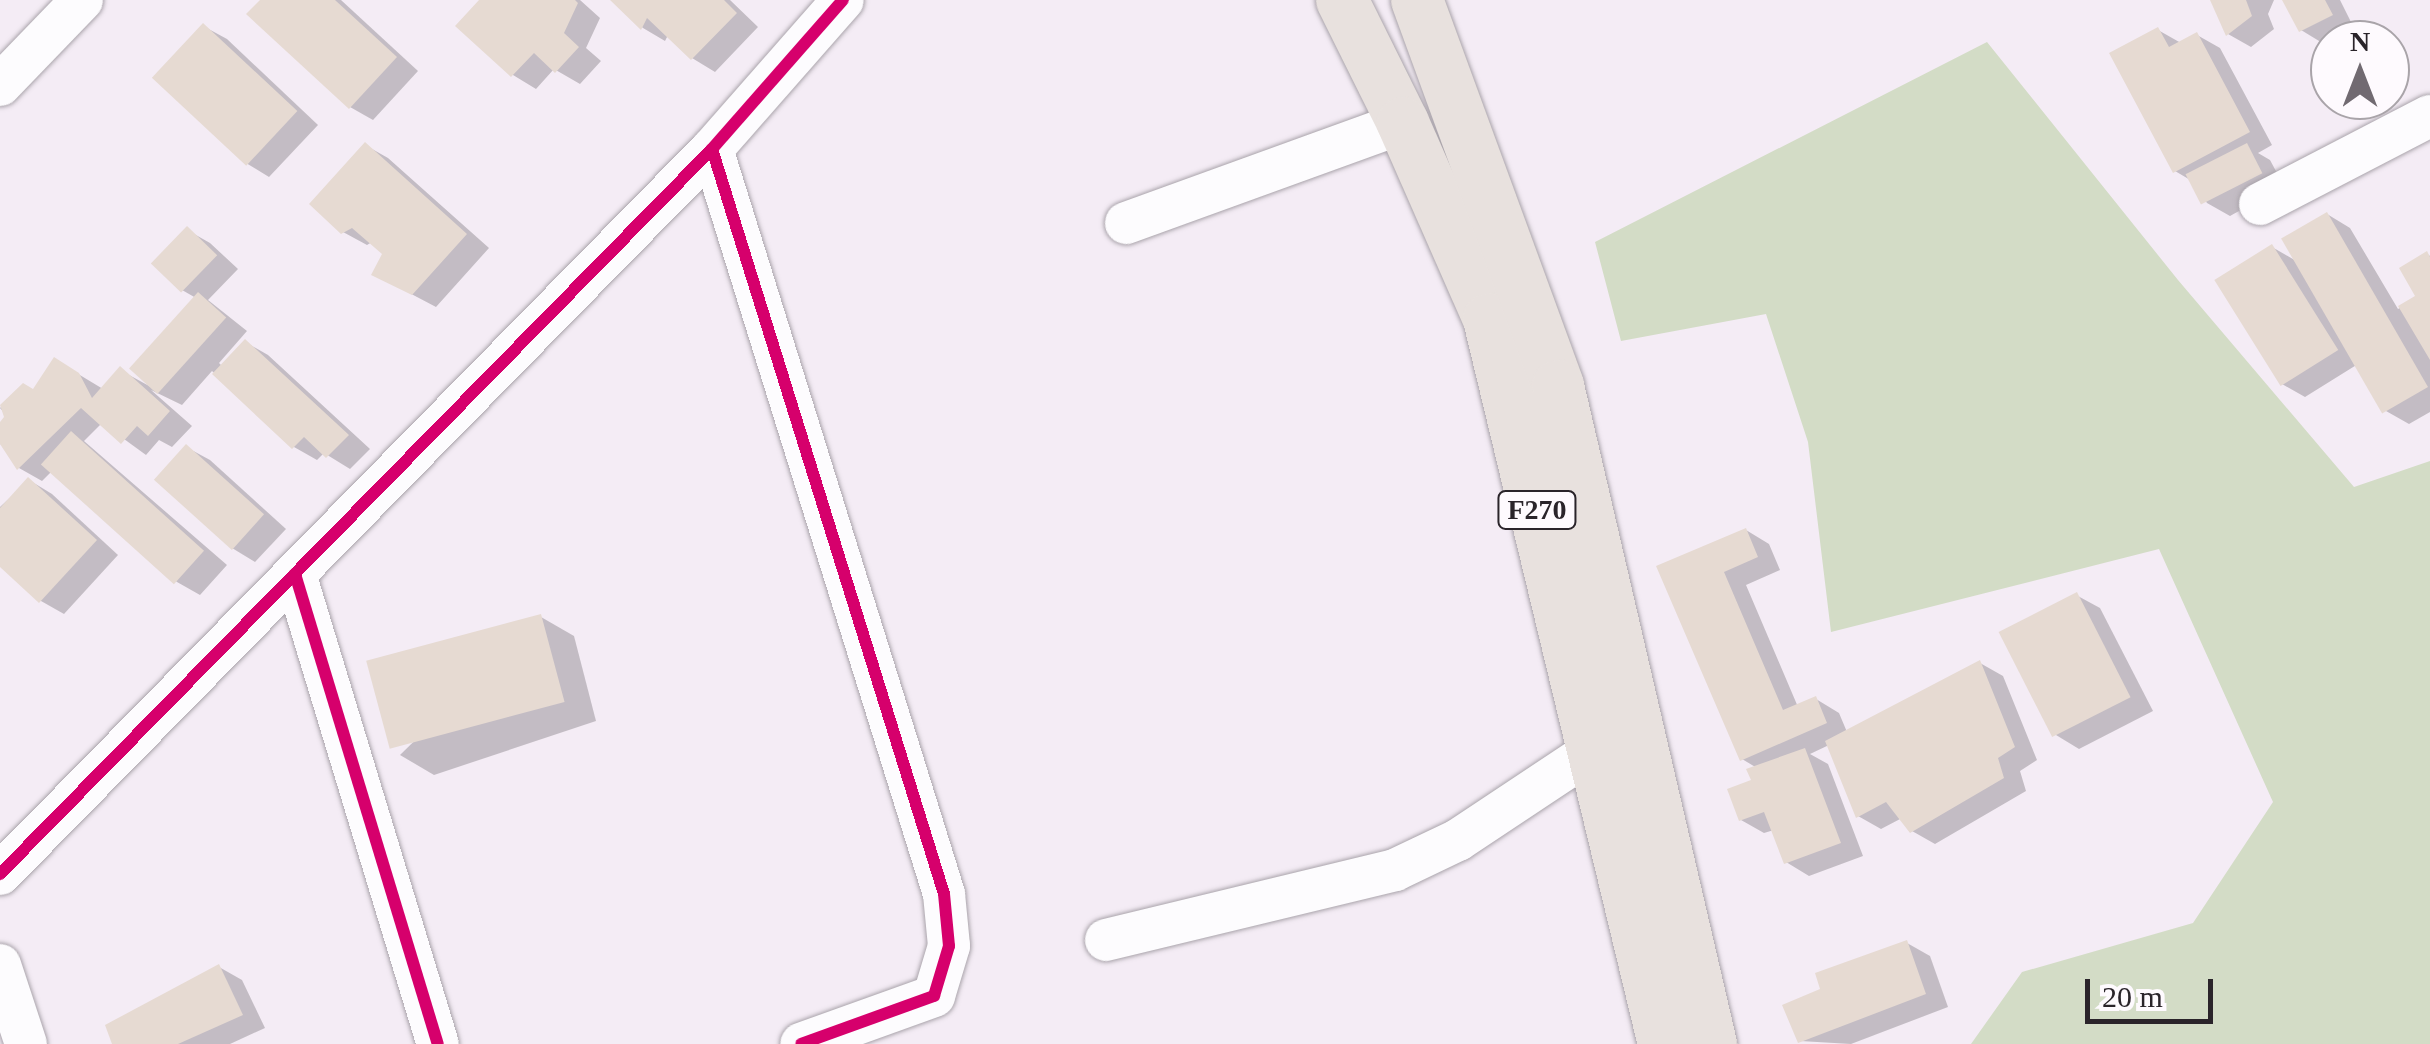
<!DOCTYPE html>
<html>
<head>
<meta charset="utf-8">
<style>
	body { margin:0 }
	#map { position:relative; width:2430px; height:1044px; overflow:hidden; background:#f4ecf5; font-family:Georgia,serif }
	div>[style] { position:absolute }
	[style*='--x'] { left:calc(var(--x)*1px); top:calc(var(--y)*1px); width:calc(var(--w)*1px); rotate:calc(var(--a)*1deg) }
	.green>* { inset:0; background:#d3dcc6 }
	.shadow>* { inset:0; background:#0003 }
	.building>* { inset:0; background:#e6dad2; transform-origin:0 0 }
	.roads { filter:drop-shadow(0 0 2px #aaa4ab) drop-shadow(0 0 2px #aaa4ab) }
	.minor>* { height:42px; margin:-21px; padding:0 21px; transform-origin:21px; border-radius:21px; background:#fdfcfe }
	.major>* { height:52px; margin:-26px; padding:0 26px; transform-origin:26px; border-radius:26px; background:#e8e1de }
	.cycleway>* { height:12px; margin:-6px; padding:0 6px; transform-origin:6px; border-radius:6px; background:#d6006c }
	span { translate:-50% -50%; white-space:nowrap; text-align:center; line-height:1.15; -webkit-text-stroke:10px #fefafe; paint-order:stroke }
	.shield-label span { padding:2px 8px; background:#fefafe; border:2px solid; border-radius:8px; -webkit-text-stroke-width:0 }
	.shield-label { font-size:28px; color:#2a242a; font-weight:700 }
	.north { position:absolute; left:2310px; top:20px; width:100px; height:100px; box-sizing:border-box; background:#fefafe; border:2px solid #a9a4a9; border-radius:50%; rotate:0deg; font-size:28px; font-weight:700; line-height:40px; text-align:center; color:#2a242a }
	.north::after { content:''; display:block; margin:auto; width:35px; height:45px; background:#716a71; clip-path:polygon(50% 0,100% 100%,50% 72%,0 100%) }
	.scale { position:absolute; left:2085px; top:979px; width:128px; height:45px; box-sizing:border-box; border:5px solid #2a242a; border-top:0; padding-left:12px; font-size:30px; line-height:35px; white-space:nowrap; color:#2a242a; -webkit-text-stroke:8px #fefafe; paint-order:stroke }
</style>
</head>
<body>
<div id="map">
	<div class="green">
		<div style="clip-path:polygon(1987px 42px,2178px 280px,2354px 487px,2430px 461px,2430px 1044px,1971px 1044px,2022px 972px,2193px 923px,2273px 802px,2159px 549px,1831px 632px,1808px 442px,1766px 314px,1621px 341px,1595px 242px)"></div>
	</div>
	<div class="shadow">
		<div style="clip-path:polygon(263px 0,341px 0,418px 71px,373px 120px,350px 107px)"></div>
		<div style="clip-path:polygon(483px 0,580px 0,600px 18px,586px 48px,601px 61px,580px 84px,554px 69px,536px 89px,513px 75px,459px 26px)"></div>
		<div style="clip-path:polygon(614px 0,730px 0,758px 27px,715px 72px,692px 58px,668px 35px,665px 41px,643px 28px)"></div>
		<div style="clip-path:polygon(2213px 0,2274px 0,2268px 14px,2274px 29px,2251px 47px,2228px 34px)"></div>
		<div style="clip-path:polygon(2285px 0,2340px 0,2354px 28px,2324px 44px,2301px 30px)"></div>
		<div style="clip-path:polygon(203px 26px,227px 39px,318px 125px,269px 177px,246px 163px)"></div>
		<div style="clip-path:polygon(2158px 30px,2181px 43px,2197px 35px,2220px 48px,2272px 145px,2258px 153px,2270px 160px,2284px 186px,2230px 216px,2207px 203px,2192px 181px,2175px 171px)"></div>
		<div style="clip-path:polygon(365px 145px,388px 158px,489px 248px,436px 307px,398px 287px,385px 254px,372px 242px,367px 245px,343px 232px)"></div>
		<div style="clip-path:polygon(2327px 214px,2350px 228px,2398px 309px,2419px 297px,2427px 254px,2430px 256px,2430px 412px,2409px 424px,2386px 411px,2358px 364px,2305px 397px,2282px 384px,2272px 247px,2298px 262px)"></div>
		<div style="clip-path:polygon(187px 230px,210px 243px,238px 269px,208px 300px,247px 331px,219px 363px,222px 366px,245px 342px,268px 355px,370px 449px,350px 469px,324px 453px,317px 460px,294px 447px,212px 371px,182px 405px,151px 390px,192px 426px,172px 447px,159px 440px,146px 455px,102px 423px,84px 441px,227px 565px,200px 595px,177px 582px,52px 471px,42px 481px,19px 468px,8px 448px,0 444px,0 425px,8px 417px,0 408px,24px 386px,34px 392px,55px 360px,103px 389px,120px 370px,151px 387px,196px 298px,182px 290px)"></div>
		<div style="clip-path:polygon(186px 447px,210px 460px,286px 529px,255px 562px,232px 548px)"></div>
		<div style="clip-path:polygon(29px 480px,52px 494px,118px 555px,64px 614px,41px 601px,0 564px,0 507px)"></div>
		<div style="clip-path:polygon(1746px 530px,1769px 544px,1780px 570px,1746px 585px,1798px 707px,1816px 699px,1839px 713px,1847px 732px,1980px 663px,2003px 676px,2037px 760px,2020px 771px,2026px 791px,1935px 844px,1912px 831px,1902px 818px,1881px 829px,1858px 816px,1829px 745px,1810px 754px,1828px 764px,1863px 856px,1809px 876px,1786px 862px,1774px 830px,1764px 833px,1741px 820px,1757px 768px,1742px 759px,1659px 567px)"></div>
		<div style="clip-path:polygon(2076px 595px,2100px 608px,2153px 711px,2079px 749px,2056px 735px)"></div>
		<div style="clip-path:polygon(541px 617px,574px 636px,596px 721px,434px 775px,400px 755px)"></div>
		<div style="clip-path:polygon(1907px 943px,1930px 956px,1948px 1007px,1851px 1044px,1800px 1041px,1823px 990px)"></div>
		<div style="clip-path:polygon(219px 967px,242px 980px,265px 1028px,230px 1044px,114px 1044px)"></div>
	</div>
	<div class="building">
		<div style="clip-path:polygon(260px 0,335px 0,397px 57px,349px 109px,246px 14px)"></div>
		<div style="clip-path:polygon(479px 0,575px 0,578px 3px,564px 33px,579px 47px,555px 73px,534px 53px,511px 77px,455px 26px)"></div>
		<div style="clip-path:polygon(610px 0,724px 0,737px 13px,691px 60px,647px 18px,641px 30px)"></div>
		<div style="clip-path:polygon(2210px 0,2246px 0,2252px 16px,2226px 36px)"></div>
		<div style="clip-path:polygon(2282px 0,2325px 0,2333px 15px,2299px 32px)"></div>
		<div style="left:203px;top:23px;width:129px;height:75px;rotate:43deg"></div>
		<div style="clip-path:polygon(2158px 27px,2169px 47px,2197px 32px,2250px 132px,2173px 173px,2109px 53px)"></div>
		<div style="clip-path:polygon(365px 142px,467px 234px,412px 295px,371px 275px,382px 254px,352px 228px,341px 234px,309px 204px)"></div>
		<div style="left:2247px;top:143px;width:34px;height:69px;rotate:63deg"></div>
		<div style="left:2327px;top:212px;width:202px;height:53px;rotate:60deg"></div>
		<div style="left:187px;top:226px;width:42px;height:52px;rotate:44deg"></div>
		<div style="left:2272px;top:244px;width:125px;height:68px;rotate:58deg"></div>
		<div style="clip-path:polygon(2427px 251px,2430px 257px,2430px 360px,2398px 306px,2415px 296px,2399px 268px)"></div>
		<div style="left:198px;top:292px;width:38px;height:103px;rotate:42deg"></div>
		<div style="clip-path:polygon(245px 339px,349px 435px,326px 458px,304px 437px,292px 449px,212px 374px)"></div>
		<div style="clip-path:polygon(54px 357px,79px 373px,92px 398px,120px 366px,170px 411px,148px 436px,137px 426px,121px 444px,81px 408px,17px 470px,0 444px,0 422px,4px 417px,0 405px,23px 383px,33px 389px)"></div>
		<div style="left:71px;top:431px;width:179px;height:45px;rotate:42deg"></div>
		<div style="left:186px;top:444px;width:105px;height:48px;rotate:42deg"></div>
		<div style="clip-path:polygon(28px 477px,97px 540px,39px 603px,0 567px,0 508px)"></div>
		<div style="clip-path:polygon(1746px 528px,1758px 557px,1724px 572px,1783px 710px,1816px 696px,1827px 723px,1740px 761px,1656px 566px)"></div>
		<div style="left:2077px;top:592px;width:118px;height:88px;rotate:63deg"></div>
		<div style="left:541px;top:614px;width:91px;height:181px;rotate:75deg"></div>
		<div style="clip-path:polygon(1980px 660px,2015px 747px,1998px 758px,2004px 778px,1910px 833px,1886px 802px,1856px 818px,1825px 741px)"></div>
		<div style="clip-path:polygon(1805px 748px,1841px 843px,1784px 864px,1764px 812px,1739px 821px,1727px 789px,1751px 780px,1746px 769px)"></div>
		<div style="clip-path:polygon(1907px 940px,1926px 994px,1798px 1043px,1782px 1005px,1820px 989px,1815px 973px)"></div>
		<div style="clip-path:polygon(219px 964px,243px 1015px,178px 1044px,112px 1044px,105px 1025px)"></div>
	</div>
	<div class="roads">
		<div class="minor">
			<div style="--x:0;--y:85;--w:118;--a:-46"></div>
			<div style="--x:712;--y:149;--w:780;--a:72.7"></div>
			<div style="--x:944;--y:894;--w:52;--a:84.5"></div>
			<div style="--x:949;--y:946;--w:52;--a:106.7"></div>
			<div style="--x:934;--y:996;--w:141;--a:160.2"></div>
			<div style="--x:2260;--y:204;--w:191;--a:-27.4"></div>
			<div style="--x:1126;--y:223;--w:294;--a:-19.9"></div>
			<div style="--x:295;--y:574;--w:491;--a:73.1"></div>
			<div style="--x:0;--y:874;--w:1016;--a:-45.52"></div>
			<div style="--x:712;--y:149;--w:198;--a:-48.7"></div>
			<div style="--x:1106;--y:940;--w:297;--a:-13.6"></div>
			<div style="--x:1395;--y:870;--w:70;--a:-25.5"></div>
			<div style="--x:1458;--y:840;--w:164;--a:-33.6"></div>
			<div style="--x:0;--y:965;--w:83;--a:71.8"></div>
		</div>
		<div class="major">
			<div style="--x:1342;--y:0;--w:137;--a:63.6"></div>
			<div style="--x:1403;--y:123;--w:214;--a:66.3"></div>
			<div style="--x:1489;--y:319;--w:746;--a:76.43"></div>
			<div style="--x:1417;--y:0;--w:411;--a:69.9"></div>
			<div style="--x:1558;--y:386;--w:676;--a:76.91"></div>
		</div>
	</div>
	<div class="cycleway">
		<div style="--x:712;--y:149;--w:780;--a:72.7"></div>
		<div style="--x:944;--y:894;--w:52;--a:84.5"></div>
		<div style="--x:949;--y:946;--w:52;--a:106.7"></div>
		<div style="--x:934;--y:996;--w:141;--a:160.2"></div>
		<div style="--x:295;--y:574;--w:491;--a:73.1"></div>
		<div style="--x:0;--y:874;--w:1016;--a:-45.52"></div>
		<div style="--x:712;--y:149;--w:198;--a:-48.7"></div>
	</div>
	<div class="shield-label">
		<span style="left:1537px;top:510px">F270</span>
	</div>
	<div class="north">N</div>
	<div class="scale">20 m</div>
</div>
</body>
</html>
